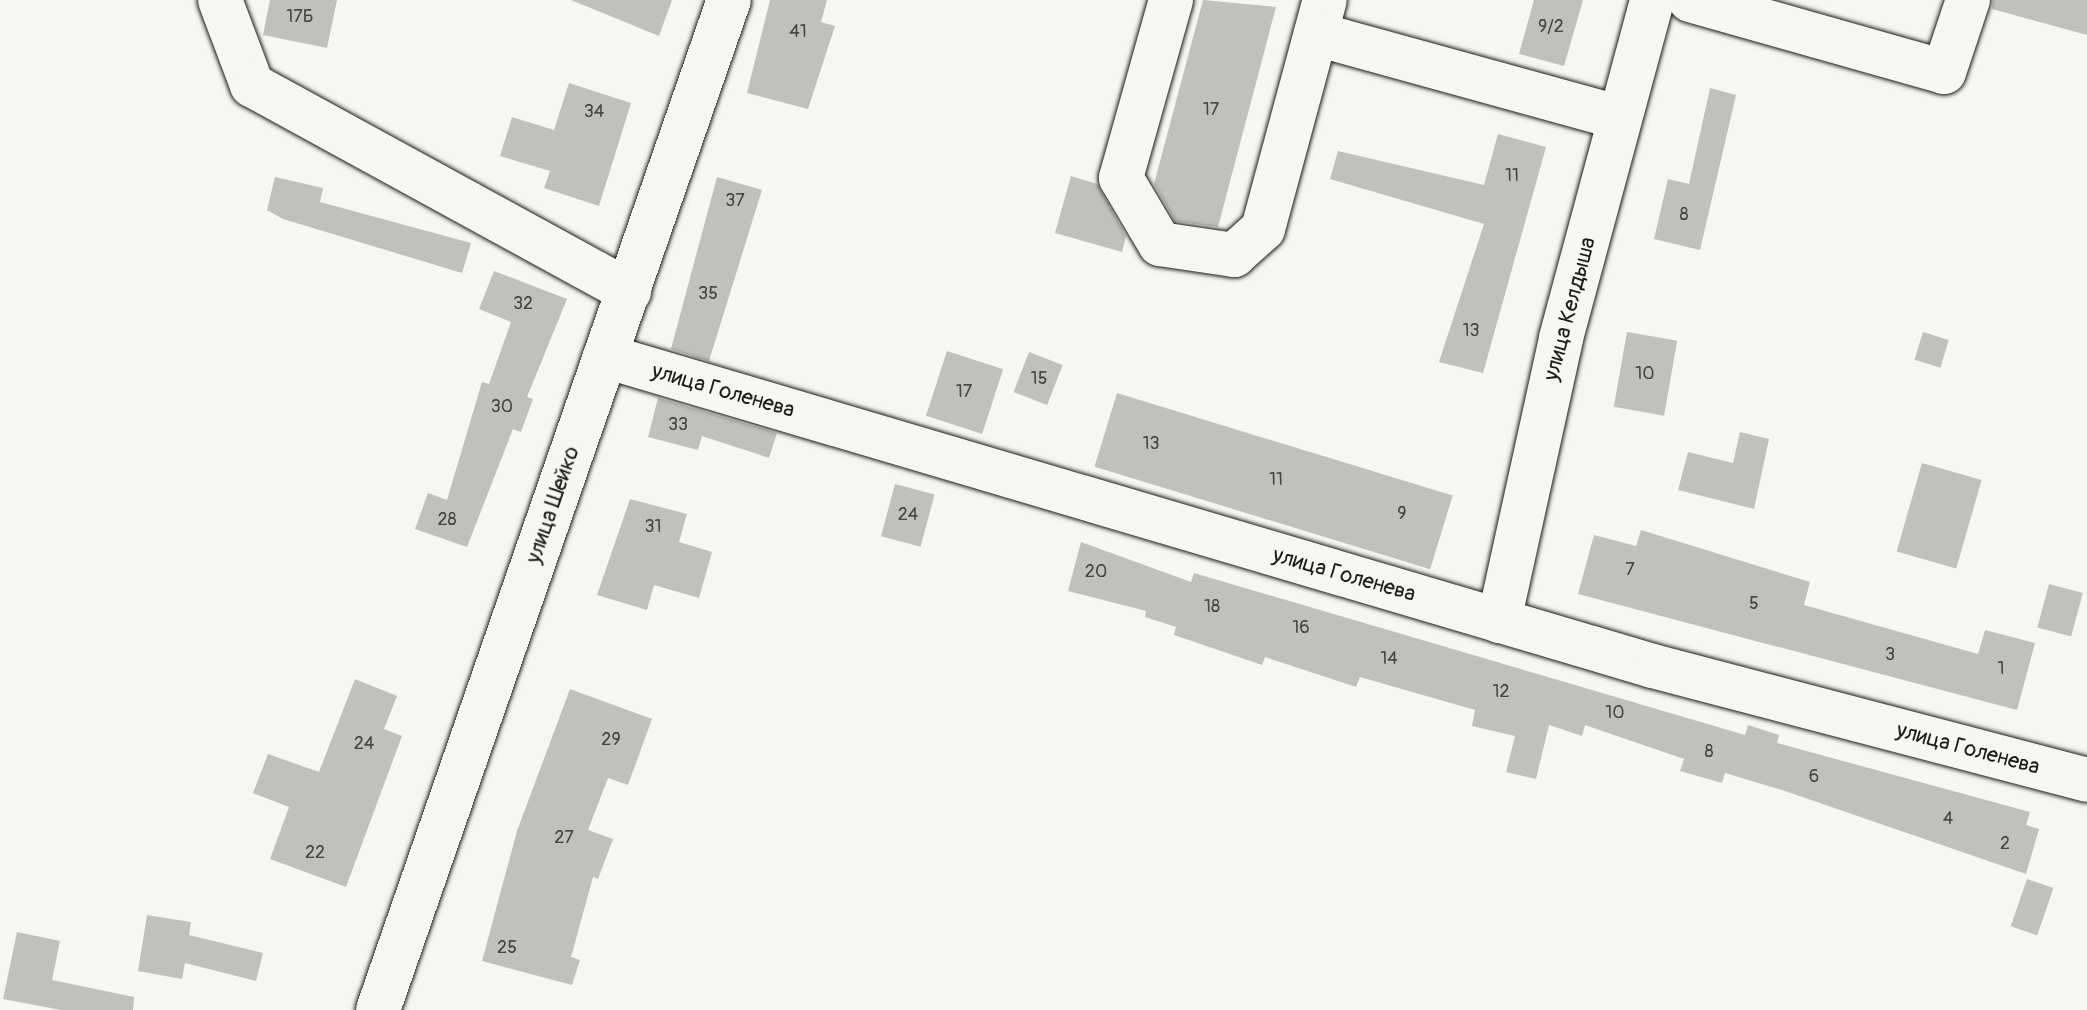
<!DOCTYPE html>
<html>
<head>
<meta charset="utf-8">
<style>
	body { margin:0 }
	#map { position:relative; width:2087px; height:1010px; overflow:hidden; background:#f6f6f2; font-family:Pangolin,sans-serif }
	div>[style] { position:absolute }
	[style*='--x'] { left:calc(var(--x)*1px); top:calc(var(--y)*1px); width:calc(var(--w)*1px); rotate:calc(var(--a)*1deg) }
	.building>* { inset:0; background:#c0c0bd; transform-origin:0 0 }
	.roads { filter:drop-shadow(0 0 2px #1c1c1c) drop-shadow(0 0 2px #1c1c1c) }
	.minor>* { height:44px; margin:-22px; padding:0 22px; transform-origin:22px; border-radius:22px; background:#f6f6f2 }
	span { translate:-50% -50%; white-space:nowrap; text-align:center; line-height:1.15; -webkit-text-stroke:8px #f6f6f2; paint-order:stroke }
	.number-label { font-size:18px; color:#454544 }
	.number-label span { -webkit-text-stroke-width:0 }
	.street-label { font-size:22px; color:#1c1c1c }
</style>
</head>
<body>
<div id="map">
	<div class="building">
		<div style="clip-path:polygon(270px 0,337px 0,327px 48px,263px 35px)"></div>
		<div style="clip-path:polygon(571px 0,672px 0,659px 36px)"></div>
		<div style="clip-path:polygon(770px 0,827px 0,821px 22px,835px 26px,808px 109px,747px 93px)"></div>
		<div style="clip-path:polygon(1203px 0,1276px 7px,1218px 227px,1175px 221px,1154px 184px)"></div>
		<div style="clip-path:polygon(1534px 0,1583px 0,1564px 66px,1519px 54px)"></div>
		<div style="clip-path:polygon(1993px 0,2087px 0,2087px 35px,1992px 9px)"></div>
		<div style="clip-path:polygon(569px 83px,631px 103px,599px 206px,544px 188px,550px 171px,500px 156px,512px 117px,554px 130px)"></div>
		<div style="clip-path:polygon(1710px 88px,1736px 95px,1700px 250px,1654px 239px,1668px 179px,1689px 184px)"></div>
		<div style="clip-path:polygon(1498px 134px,1546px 147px,1483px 373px,1439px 362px,1484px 224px,1330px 179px,1338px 151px,1484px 185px)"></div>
		<div style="clip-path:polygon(1071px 176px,1097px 184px,1126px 236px,1122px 252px,1055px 233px)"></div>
		<div style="clip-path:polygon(275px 177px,323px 188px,320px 202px,471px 243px,462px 273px,283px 219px,267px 210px)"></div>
		<div style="clip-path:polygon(717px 177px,762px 190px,709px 361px,671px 349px)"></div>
		<div style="clip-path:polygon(494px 271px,567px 299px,527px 397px,533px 399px,521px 432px,513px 429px,467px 547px,415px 529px,428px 493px,447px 500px,482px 382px,489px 384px,511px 322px,479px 309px)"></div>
		<div style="left:1627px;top:332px;width:51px;height:76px;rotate:10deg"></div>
		<div style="left:1923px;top:332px;width:27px;height:29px;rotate:17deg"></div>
		<div style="left:947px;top:351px;width:59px;height:68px;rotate:18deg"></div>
		<div style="left:1029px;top:352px;width:36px;height:43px;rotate:21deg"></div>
		<div style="left:1117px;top:393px;width:351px;height:77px;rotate:17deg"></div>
		<div style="clip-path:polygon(658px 398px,777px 433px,769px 458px,702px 436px,698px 450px,648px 437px)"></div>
		<div style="clip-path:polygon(1740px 432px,1769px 439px,1754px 509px,1678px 490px,1688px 452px,1733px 463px)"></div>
		<div style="left:1922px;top:463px;width:62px;height:92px;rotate:16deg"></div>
		<div style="left:895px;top:484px;width:41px;height:54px;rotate:15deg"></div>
		<div style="clip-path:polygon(630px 499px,687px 514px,679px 542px,712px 552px,699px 598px,654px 585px,647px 610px,597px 595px)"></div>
		<div style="clip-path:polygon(1641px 530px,1810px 582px,1804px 605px,1978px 654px,1985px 630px,2035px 643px,2017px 710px,1578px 594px,1594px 535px,1636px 546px)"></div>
		<div style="clip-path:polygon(1081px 542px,1191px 582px,1194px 573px,1745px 735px,1748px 725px,1779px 735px,1777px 743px,2030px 812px,2026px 825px,2039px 829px,2026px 874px,1782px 790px,1725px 773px,1722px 783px,1680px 771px,1684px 759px,1585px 725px,1582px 736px,1549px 725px,1536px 779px,1506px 772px,1515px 736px,1472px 726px,1475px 710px,1360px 677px,1356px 687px,1265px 657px,1262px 665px,1174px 635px,1176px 627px,1145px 617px,1146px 611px,1068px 591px)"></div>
		<div style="left:2049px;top:584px;width:35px;height:45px;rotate:15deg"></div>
		<div style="clip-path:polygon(355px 679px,397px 696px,384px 729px,402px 736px,346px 887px,270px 859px,289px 807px,253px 793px,268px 754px,319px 772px)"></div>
		<div style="clip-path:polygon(570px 689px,652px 719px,628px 785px,608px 778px,588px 830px,613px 839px,598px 879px,593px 877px,571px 957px,580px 960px,572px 985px,482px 961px,517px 831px)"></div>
		<div style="left:2027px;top:879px;width:28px;height:50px;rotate:19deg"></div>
		<div style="clip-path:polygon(147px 915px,191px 922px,189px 935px,263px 953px,256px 981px,185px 963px,182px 979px,138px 971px)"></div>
		<div style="clip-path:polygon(17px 932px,60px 941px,52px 980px,134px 997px,133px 1010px,61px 1010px,3px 999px)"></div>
	</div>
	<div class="roads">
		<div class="minor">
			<div style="--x:220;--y:0;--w:91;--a:69.4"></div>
			<div style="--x:252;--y:85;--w:430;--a:28.7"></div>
			<div style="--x:1171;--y:0;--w:185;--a:105.7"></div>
			<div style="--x:1121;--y:178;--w:77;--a:59.4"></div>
			<div style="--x:1160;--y:244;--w:75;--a:8.5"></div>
			<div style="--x:1234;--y:255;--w:39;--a:-42"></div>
			<div style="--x:1263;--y:229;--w:237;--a:-74.9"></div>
			<div style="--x:1690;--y:0;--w:264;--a:15.8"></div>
			<div style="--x:1944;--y:72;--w:76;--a:-71.6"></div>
			<div style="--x:1316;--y:34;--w:315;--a:15.4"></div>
			<div style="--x:605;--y:356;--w:1093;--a:16.48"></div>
			<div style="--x:1653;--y:666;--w:449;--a:14.7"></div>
			<div style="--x:1499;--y:621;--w:290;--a:-77.6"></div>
			<div style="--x:1561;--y:338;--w:350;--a:-74.9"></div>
			<div style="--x:378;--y:1010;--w:1069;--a:-70.84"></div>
		</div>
	</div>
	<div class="number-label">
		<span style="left:300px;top:17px">17Б</span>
		<span style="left:1551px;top:27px">9/2</span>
		<span style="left:798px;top:32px">41</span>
		<span style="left:1211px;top:110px">17</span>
		<span style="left:594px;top:112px">34</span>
		<span style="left:1512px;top:176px">11</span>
		<span style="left:735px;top:201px">37</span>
		<span style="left:1684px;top:215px">8</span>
		<span style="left:708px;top:294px">35</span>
		<span style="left:523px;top:304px">32</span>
		<span style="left:1471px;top:331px">13</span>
		<span style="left:1645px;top:374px">10</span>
		<span style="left:1039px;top:379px">15</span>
		<span style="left:964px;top:392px">17</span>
		<span style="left:502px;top:407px">30</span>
		<span style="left:678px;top:425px">33</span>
		<span style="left:1151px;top:444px">13</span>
		<span style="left:1276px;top:480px">11</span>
		<span style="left:1402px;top:514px">9</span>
		<span style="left:908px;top:515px">24</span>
		<span style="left:447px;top:520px">28</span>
		<span style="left:653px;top:527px">31</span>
		<span style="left:1630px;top:570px">7</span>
		<span style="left:1096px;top:572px">20</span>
		<span style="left:1754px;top:604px">5</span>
		<span style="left:1212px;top:607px">18</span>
		<span style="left:1301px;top:628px">16</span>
		<span style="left:1890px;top:655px">3</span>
		<span style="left:1389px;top:659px">14</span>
		<span style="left:2001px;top:669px">1</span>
		<span style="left:1501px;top:692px">12</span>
		<span style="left:1615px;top:713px">10</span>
		<span style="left:611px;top:740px">29</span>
		<span style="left:364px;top:744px">24</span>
		<span style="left:1709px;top:752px">8</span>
		<span style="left:1814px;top:777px">6</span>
		<span style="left:1948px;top:819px">4</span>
		<span style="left:564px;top:838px">27</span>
		<span style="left:2005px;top:844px">2</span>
		<span style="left:315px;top:853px">22</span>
		<span style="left:507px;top:948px">25</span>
	</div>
	<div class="street-label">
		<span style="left:1570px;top:309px;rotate:-75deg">улица Келдыша</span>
		<span style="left:723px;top:391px;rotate:16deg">улица Голенева</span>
		<span style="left:553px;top:505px;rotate:-71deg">улица Шейко</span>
		<span style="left:1344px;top:575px;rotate:16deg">улица Голенева</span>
		<span style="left:1968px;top:749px;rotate:15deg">улица Голенева</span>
	</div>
</div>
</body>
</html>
